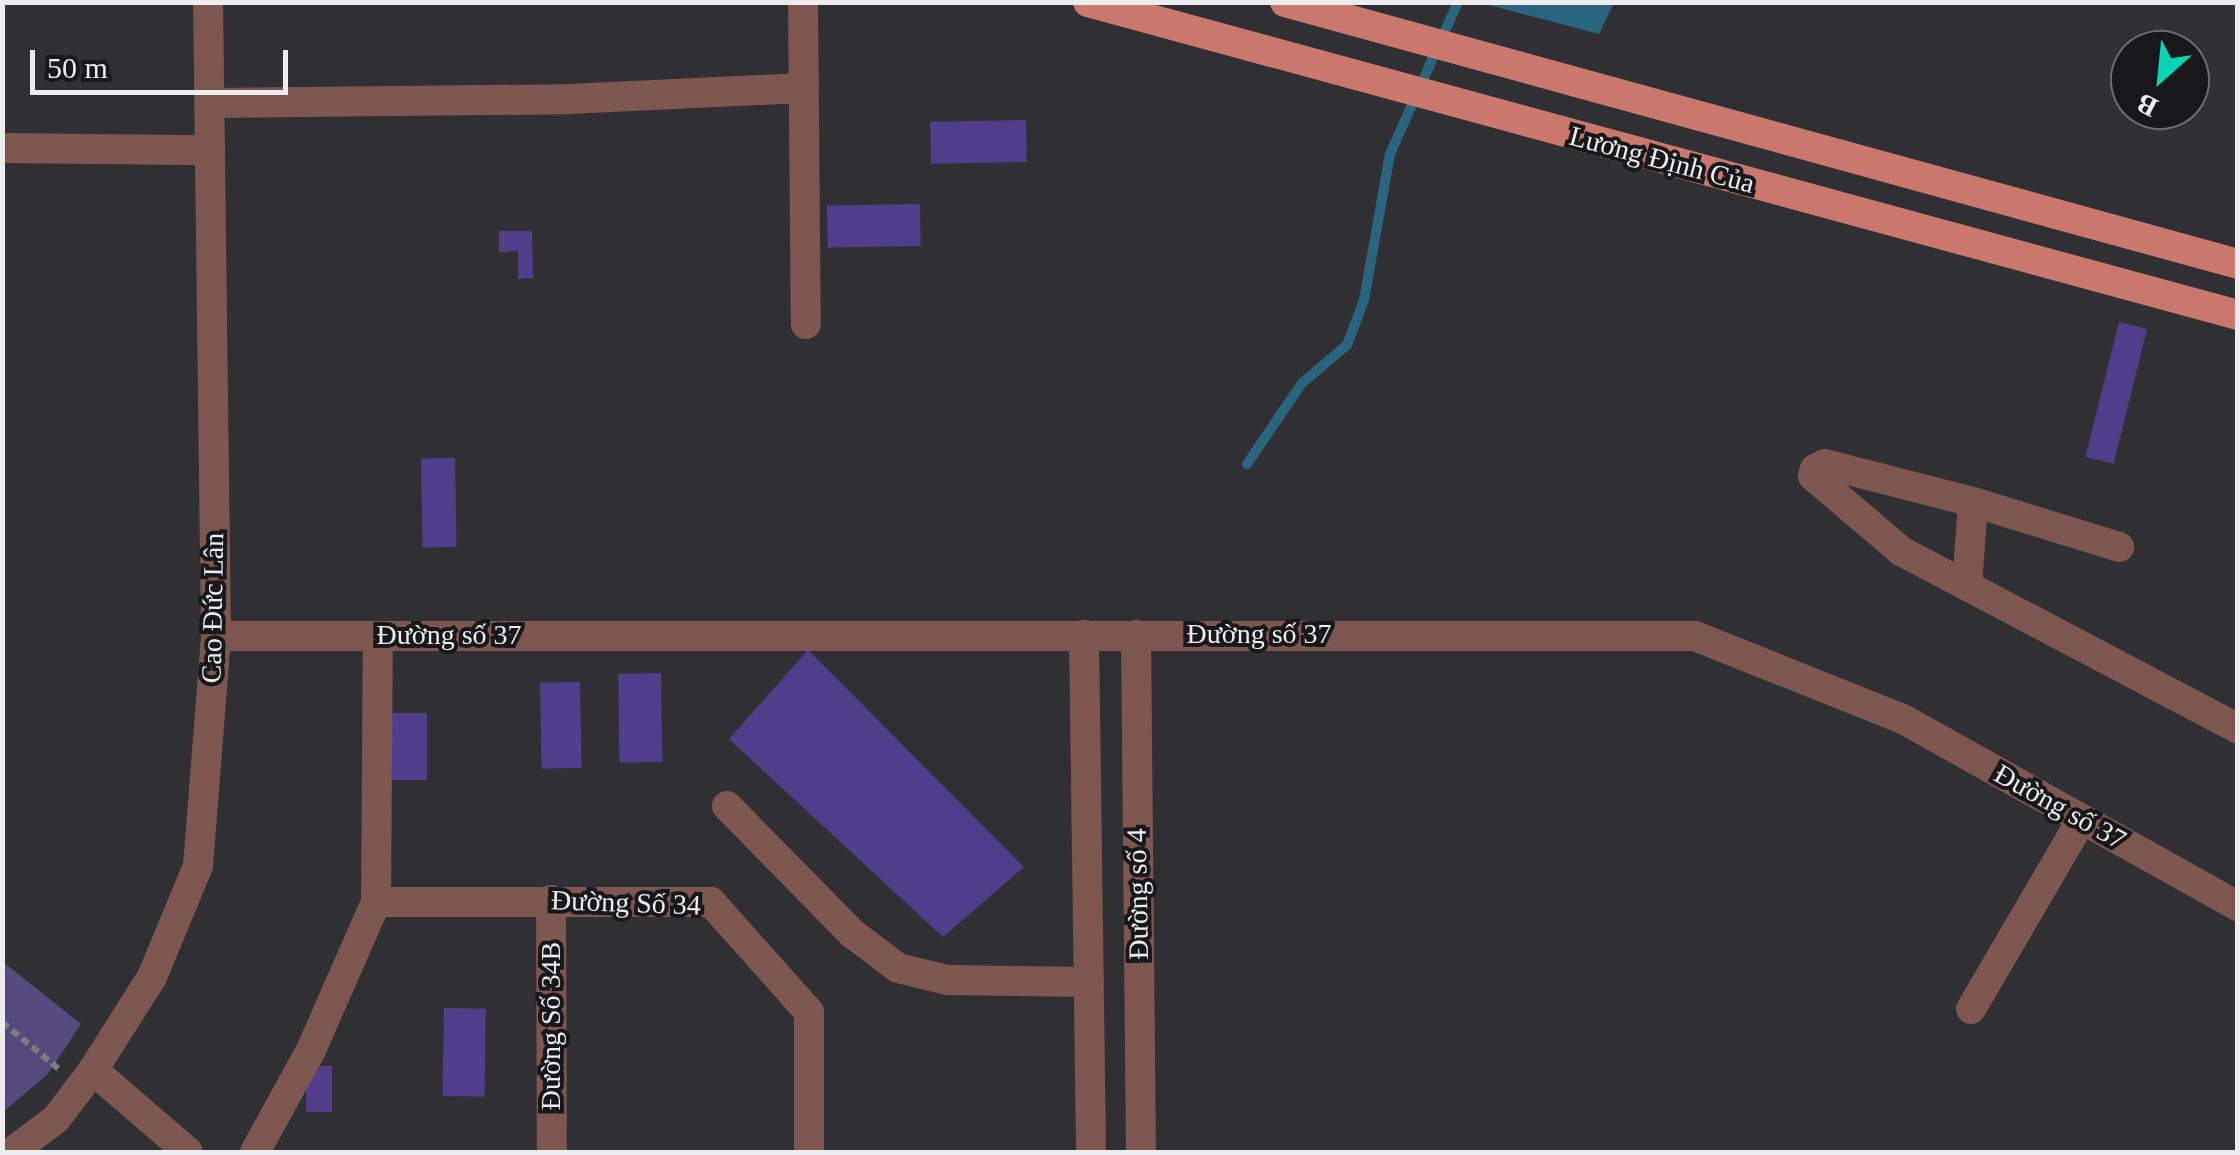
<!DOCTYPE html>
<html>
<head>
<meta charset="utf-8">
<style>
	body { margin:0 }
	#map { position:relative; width:2240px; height:1155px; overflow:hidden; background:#302f34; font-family:"Times New Roman",serif }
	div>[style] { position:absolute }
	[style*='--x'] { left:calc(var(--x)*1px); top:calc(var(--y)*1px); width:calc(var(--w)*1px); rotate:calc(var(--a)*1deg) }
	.green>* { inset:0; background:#544a7e }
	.water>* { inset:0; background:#2a657f }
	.stream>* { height:10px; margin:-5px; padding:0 5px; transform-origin:5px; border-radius:5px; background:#2a657f }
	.building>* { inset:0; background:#513e8a; transform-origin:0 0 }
	.path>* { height:6px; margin-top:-3px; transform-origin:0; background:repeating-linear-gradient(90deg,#7d7d81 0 8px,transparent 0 13px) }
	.minor>* { height:30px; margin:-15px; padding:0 15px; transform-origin:15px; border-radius:15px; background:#7e5650 }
	.major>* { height:30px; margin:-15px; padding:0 15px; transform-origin:15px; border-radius:15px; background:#ca786e }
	span { translate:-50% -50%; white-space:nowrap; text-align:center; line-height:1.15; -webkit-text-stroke:8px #18171a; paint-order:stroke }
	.street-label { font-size:28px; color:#ededf0 }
	.frame { position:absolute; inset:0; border:5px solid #ededf0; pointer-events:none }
	.north { position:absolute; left:2110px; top:30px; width:100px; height:100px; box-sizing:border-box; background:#18171a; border:2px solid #6d6d70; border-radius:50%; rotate:207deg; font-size:28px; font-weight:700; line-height:40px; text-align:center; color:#ededf0 }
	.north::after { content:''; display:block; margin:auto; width:35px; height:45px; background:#04d5b6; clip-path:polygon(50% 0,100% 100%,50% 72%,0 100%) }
	.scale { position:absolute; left:30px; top:50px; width:258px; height:45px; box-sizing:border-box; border:5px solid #ededf0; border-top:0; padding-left:12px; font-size:30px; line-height:35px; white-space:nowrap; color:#ededf0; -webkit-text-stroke:8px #18171a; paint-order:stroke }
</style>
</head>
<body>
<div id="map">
	<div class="green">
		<div style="clip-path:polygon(2px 961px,81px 1024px,48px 1074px,3px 1112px)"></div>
	</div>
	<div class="water">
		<div style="clip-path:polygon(1481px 3px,1614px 3px,1599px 34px)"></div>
	</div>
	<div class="stream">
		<div style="--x:1247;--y:464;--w:98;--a:-55.8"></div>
		<div style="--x:1302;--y:383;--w:59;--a:-40.2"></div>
		<div style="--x:1347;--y:345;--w:48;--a:-69.3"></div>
		<div style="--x:1364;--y:300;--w:148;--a:-79.9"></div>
		<div style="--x:1390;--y:154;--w:167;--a:-65.9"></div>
	</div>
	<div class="building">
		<div style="left:1026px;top:120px;width:42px;height:96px;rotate:89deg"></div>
		<div style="left:920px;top:204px;width:42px;height:93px;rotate:89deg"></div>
		<div style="clip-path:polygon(499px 231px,532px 231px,533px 278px,518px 279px,518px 251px,499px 252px)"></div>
		<div style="left:2119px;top:322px;width:29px;height:139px;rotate:14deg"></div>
		<div style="left:455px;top:458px;width:89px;height:34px;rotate:89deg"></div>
		<div style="clip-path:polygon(808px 650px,1024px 867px,943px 937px,729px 739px)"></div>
		<div style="left:661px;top:673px;width:89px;height:43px;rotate:89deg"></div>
		<div style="left:580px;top:682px;width:86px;height:40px;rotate:89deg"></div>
		<div style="left:392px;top:713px;width:35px;height:67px"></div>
		<div style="left:444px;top:1008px;width:42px;height:88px;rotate:1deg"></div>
		<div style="left:306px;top:1066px;width:26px;height:46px"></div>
	</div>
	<div class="path">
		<div style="--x:2;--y:1022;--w:74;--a:39.5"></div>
	</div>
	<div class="minor">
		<div style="--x:803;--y:2;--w:322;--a:89.5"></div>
		<div style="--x:210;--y:103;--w:359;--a:-0.6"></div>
		<div style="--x:569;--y:99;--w:234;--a:-2.7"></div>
		<div style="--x:2;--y:148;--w:208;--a:0.6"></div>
		<div style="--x:1973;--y:502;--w:153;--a:17.1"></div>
		<div style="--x:1967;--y:586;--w:84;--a:-85.9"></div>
		<div style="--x:1973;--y:502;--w:153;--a:-165.6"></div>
		<div style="--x:1825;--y:464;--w:11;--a:153"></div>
		<div style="--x:1815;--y:469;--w:7;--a:106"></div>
		<div style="--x:1813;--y:476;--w:116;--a:40.4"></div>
		<div style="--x:1901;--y:551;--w:381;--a:27.8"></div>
		<div style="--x:1084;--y:635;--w:517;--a:89.22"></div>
		<div style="--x:1136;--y:635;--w:517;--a:89.45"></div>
		<div style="--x:216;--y:636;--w:1479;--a:0"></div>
		<div style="--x:1695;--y:636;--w:224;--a:21.8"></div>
		<div style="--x:1903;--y:719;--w:384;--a:29.2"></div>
		<div style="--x:727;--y:806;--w:180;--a:45.5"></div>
		<div style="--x:853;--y:934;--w:56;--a:37.1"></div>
		<div style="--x:898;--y:968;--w:50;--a:13.8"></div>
		<div style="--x:947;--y:980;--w:142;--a:0.8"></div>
		<div style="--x:551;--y:900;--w:252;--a:89.8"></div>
		<div style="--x:376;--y:902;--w:335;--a:0"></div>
		<div style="--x:711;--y:902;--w:147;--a:48.3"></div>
		<div style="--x:809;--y:1012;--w:140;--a:90"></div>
		<div style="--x:1971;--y:1009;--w:220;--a:-59.7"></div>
		<div style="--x:93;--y:1070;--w:125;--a:40.8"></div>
		<div style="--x:12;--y:1152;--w:55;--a:-36.9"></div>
		<div style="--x:56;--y:1119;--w:61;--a:-52.9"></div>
		<div style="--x:93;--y:1070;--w:110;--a:-57.6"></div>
		<div style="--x:152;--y:977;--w:120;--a:-67.5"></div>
		<div style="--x:198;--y:866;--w:231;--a:-85.5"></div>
		<div style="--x:216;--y:636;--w:634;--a:-90.72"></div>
		<div style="--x:255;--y:1152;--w:116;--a:-61.2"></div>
		<div style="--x:311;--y:1050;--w:162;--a:-66.3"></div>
		<div style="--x:376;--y:902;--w:266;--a:-89.6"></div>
	</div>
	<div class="major">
		<div style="--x:1088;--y:2;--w:1192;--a:15.23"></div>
		<div style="--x:1285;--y:2;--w:988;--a:15.37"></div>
	</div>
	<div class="street-label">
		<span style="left:1662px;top:160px;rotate:15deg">Lương Định Của</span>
		<span style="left:213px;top:608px;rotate:-89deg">Cao Đức Lân</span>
		<span style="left:1259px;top:634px">Đường số 37</span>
		<span style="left:449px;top:635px">Đường số 37</span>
		<span style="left:2060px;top:807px;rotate:29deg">Đường số 37</span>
		<span style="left:1138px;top:894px;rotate:-91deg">Đường số 4</span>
		<span style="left:626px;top:903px;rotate:2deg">Đường Số 34</span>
		<span style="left:551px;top:1026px;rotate:-90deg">Đường Số 34B</span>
	</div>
	<div class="frame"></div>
	<div class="north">B</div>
	<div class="scale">50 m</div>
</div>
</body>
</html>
